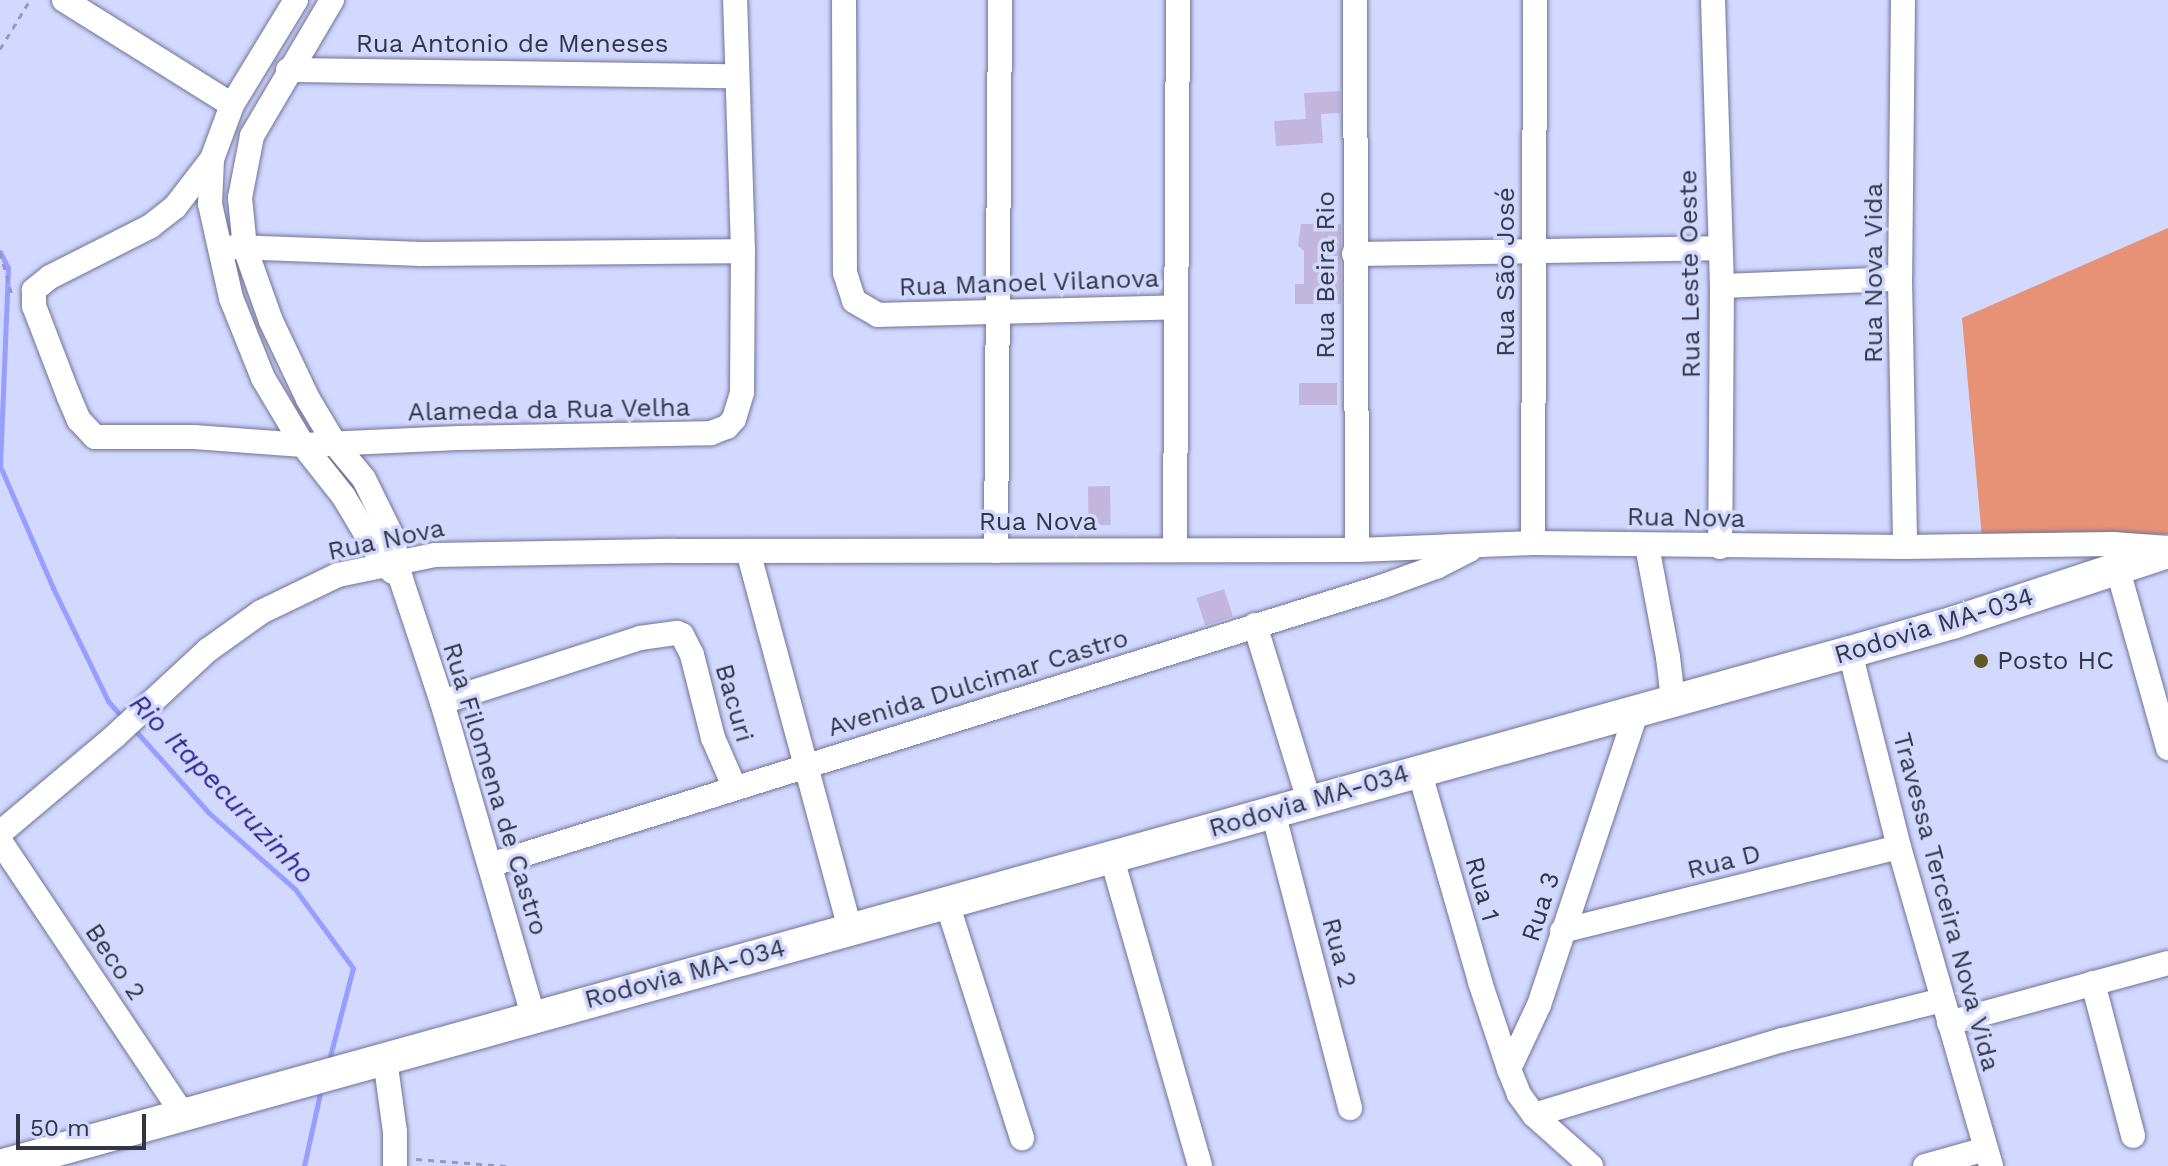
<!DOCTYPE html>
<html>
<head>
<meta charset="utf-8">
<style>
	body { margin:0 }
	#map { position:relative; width:2168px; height:1166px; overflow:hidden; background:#d3d8ff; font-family:"Work Sans",sans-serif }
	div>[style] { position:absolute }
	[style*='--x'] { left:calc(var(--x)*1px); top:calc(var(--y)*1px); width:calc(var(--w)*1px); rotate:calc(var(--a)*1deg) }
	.green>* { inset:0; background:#e79276 }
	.stream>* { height:5px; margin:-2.5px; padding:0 2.5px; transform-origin:2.5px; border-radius:2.5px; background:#979eff }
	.building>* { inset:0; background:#c2b6dc; transform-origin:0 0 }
	.path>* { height:3px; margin-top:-1.5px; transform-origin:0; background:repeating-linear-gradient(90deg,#969ab8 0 6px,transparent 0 12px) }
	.roads { filter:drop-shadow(0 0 2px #707497) drop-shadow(0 0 2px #707497) }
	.minor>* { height:24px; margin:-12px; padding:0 12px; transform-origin:12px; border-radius:12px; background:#fff }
	.major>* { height:32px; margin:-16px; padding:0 16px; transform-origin:16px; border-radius:16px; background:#fff }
	.dots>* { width:22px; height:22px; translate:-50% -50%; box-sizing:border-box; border:4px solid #d3d8ff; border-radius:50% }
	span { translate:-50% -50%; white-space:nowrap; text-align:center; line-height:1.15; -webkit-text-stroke:7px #d3d8ff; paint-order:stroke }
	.street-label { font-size:26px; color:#333544 }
	.poi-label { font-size:26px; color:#333544 }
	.left { translate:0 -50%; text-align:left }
	.water-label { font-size:28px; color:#342794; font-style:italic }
	.scale { position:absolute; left:16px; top:1114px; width:130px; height:36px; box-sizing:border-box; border:4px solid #333544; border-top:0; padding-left:10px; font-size:24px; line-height:28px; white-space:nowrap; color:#333544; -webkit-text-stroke:6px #d3d8ff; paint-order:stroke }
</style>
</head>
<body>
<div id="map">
	<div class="green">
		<div style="clip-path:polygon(2168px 228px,2168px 534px,1982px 538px,1962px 318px)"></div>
	</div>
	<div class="stream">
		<div style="--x:0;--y:252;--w:18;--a:63"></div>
		<div style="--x:8;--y:268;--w:198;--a:92.3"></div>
		<div style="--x:0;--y:466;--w:133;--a:66.5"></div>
		<div style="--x:53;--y:588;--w:126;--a:64"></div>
		<div style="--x:108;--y:701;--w:23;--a:49"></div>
		<div style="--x:133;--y:728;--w:114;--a:48.2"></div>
		<div style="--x:209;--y:813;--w:115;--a:41.5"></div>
		<div style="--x:295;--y:889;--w:98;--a:53.7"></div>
		<div style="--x:353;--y:968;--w:99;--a:104.6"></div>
		<div style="--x:304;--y:1166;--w:79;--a:-77.6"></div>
	</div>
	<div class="building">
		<div style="clip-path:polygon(1340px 91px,1340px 113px,1321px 114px,1323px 143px,1276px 146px,1274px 121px,1306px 119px,1304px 93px)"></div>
		<div style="clip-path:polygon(1301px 224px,1341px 224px,1341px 304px,1295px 304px,1295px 284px,1304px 284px,1304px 251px,1298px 246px)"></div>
		<div style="left:1337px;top:383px;width:22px;height:38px;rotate:90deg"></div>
		<div style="left:1110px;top:486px;width:39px;height:22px;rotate:89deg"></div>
		<div style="left:1224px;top:589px;width:29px;height:29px;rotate:72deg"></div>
	</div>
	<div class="path">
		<div style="--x:0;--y:49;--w:57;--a:-58.5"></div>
		<div style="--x:0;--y:252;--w:45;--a:74.4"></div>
		<div style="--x:416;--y:1159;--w:91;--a:4.4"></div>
	</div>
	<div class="roads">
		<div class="minor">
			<div style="--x:64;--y:0;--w:198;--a:32"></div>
			<div style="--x:296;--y:0;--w:123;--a:121.4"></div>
			<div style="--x:232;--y:105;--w:58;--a:110.3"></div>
			<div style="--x:212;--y:159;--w:45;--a:92.5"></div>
			<div style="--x:210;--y:204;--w:96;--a:77.4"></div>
			<div style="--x:231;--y:298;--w:86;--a:68.2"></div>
			<div style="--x:263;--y:378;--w:78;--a:59.2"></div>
			<div style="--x:303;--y:445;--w:66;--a:51.7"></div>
			<div style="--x:344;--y:497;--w:78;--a:59.2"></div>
			<div style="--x:384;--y:564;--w:12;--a:42"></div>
			<div style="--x:332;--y:0;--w:158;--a:120.5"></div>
			<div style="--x:252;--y:136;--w:63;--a:101"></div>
			<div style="--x:240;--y:198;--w:50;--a:84.3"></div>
			<div style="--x:245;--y:248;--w:77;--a:70.4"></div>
			<div style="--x:271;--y:321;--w:86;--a:64.6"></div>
			<div style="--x:308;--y:399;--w:52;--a:59"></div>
			<div style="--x:335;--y:444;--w:45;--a:50.4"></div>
			<div style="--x:364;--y:479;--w:64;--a:63.8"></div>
			<div style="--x:392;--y:536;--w:44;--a:78.2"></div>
			<div style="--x:401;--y:579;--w:130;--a:71.6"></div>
			<div style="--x:442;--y:702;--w:326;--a:73.8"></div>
			<div style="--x:844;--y:0;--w:273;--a:89.8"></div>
			<div style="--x:845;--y:273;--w:29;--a:72"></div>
			<div style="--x:854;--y:301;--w:28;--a:30"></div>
			<div style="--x:878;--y:315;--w:298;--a:-1.5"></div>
			<div style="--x:1355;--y:0;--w:550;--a:89.79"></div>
			<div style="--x:1713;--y:0;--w:286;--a:88.2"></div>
			<div style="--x:1722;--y:286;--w:261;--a:90.4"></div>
			<div style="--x:1903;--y:0;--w:279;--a:90.6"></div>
			<div style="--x:1900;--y:279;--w:268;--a:88.9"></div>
			<div style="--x:288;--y:70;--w:447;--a:0.8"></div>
			<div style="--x:212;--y:159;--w:61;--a:127.6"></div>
			<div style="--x:175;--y:207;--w:31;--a:142"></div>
			<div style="--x:151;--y:226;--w:113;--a:153.2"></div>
			<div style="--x:50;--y:277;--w:21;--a:141"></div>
			<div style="--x:34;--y:290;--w:16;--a:90"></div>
			<div style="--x:34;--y:306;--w:97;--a:69"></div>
			<div style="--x:69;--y:397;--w:25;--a:67"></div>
			<div style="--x:79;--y:420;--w:23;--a:47"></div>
			<div style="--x:95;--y:437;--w:99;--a:0"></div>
			<div style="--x:194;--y:437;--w:109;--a:4.2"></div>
			<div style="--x:303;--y:445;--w:155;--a:-2.6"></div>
			<div style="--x:458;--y:438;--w:253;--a:-1.1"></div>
			<div style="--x:711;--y:433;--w:17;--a:-21"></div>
			<div style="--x:727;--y:427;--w:11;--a:-49"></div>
			<div style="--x:734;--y:419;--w:28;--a:-73"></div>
			<div style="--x:742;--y:392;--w:141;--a:-89.6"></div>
			<div style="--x:743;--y:251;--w:251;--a:-91.8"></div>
			<div style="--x:234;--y:247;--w:188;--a:2.1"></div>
			<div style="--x:422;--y:254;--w:321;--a:-0.5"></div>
			<div style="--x:1354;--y:254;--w:366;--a:-0.9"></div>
			<div style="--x:1722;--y:286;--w:178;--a:-2.3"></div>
			<div style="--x:1533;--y:543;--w:543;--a:-89.79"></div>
			<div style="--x:1647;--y:546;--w:113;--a:79.3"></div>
			<div style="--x:1668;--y:657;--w:43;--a:83.4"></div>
			<div style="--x:1175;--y:549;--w:549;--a:-89.69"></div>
			<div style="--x:748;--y:551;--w:392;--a:74.9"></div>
			<div style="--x:996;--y:551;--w:551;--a:-89.58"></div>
			<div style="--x:2118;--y:570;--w:185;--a:74.3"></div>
			<div style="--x:1255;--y:625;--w:183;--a:72.9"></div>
			<div style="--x:1850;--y:652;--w:201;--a:75.9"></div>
			<div style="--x:1899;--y:847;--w:332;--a:73.9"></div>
			<div style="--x:442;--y:702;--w:208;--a:-17.9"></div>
			<div style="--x:640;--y:638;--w:37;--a:-8"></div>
			<div style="--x:677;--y:633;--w:5;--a:22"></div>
			<div style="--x:682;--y:635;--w:22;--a:63"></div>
			<div style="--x:692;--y:655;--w:86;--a:75.8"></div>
			<div style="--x:713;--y:738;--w:52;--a:66.4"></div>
			<div style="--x:1419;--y:770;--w:221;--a:73.9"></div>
			<div style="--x:1480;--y:982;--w:92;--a:71.6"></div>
			<div style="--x:1273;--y:812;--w:306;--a:75.4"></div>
			<div style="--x:0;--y:833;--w:150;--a:-40.1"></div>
			<div style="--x:115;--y:736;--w:127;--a:-42.8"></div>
			<div style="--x:208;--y:650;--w:65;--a:-35.6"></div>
			<div style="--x:261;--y:612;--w:85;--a:-25.7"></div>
			<div style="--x:338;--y:575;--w:99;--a:-11.7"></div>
			<div style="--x:435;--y:555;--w:239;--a:-1"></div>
			<div style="--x:674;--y:551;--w:683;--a:-0.08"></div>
			<div style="--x:1357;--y:550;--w:176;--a:-2.3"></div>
			<div style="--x:1533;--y:543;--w:372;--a:0.6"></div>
			<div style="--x:1905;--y:547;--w:208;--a:-0.8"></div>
			<div style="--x:2113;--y:544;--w:55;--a:4.2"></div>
			<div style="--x:0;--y:841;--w:329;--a:56.2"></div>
			<div style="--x:1111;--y:855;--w:323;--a:74"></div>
			<div style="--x:490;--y:865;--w:933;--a:-17.33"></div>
			<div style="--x:1381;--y:587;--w:59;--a:-20"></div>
			<div style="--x:1436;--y:567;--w:38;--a:-27"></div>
			<div style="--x:947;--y:903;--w:247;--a:72.3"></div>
			<div style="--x:1562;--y:931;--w:347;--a:-14"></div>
			<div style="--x:2093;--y:983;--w:158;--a:75.3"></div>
			<div style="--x:1949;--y:1023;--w:227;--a:-15.3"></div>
			<div style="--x:385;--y:1059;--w:74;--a:82.2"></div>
			<div style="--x:395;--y:1132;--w:34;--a:90"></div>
			<div style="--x:1534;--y:1115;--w:260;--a:-16.8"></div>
			<div style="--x:1783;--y:1040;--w:164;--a:-14.1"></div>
			<div style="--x:1591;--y:1166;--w:76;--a:-138.2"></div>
			<div style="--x:1534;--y:1115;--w:26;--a:-126"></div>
			<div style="--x:1519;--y:1094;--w:27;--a:-112"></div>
			<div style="--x:1509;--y:1069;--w:71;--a:-64.9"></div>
			<div style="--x:1539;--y:1005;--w:311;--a:-71.6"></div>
			<div style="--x:1925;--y:1166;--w:63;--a:-15.6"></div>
		</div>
		<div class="major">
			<div style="--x:0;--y:1166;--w:1920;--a:-15.53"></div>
			<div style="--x:1850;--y:652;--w:109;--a:-15.9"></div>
			<div style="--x:1955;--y:622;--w:224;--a:-18.2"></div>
		</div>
	</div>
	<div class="dots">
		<div style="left:1981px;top:661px;background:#615824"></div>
	</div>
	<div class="street-label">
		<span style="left:512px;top:44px">Rua Antonio de Meneses</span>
		<span style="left:1506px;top:272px;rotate:-90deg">Rua São José</span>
		<span style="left:1874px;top:273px;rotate:-90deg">Rua Nova Vida</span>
		<span style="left:1690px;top:274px;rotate:-91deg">Rua Leste Oeste</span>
		<span style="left:1326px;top:275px;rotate:-90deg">Rua Beira Rio</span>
		<span style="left:1029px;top:283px;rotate:-2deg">Rua Manoel Vilanova</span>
		<span style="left:549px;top:410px;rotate:-1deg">Alameda da Rua Velha</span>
		<span style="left:1686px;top:518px;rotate:1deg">Rua Nova</span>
		<span style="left:1038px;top:522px">Rua Nova</span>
		<span style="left:386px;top:540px;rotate:-12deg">Rua Nova</span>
		<span style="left:1934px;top:626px;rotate:-17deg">Rodovia MA-034</span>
		<span style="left:978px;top:683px;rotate:-17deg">Avenida Dulcimar Castro</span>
		<span style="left:734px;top:703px;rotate:74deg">Bacuri</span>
		<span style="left:495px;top:789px;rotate:73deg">Rua Filomena de Castro</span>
		<span style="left:1309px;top:801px;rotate:-16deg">Rodovia MA-034</span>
		<span style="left:1724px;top:862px;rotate:-14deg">Rua D</span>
		<span style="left:1482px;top:889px;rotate:74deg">Rua 1</span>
		<span style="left:1946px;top:902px;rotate:75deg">Travessa Terceira Nova Vida</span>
		<span style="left:1541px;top:907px;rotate:-72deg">Rua 3</span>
		<span style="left:1339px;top:953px;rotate:75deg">Rua 2</span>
		<span style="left:115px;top:962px;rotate:56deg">Beco 2</span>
		<span style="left:685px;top:974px;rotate:-15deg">Rodovia MA-034</span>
	</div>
	<div class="poi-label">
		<span class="left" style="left:1997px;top:661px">Posto HC</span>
	</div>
	<div class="water-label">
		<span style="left:222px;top:789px;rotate:46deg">Rio Itapecuruzinho</span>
	</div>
	<div class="scale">50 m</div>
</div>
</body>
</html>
